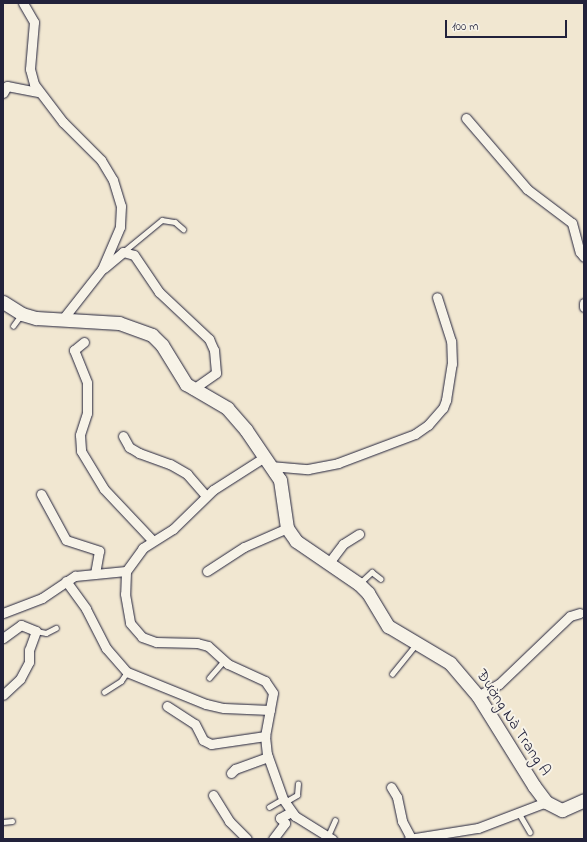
<!DOCTYPE html>
<html>
<head>
<meta charset="utf-8">
<style>
	body { margin:0 }
	#map { position:relative; width:587px; height:842px; overflow:hidden; background:#f1e7d1; font-family:"Indie Flower",sans-serif }
	div>[style] { position:absolute }
	[style*='--x'] { left:calc(var(--x)*1px); top:calc(var(--y)*1px); width:calc(var(--w)*1px); rotate:calc(var(--a)*1deg) }
	.roads { filter:drop-shadow(0 0 1px #22223b) drop-shadow(0 0 1px #22223b) }
	.lane>* { height:4.5px; margin:-2.25px; padding:0 2.25px; transform-origin:2.25px; border-radius:2.25px; background:#f7f3e8 }
	.street>* { height:9px; margin:-4.5px; padding:0 4.5px; transform-origin:4.5px; border-radius:4.5px; background:#f7f3e8 }
	.secondary>* { height:13px; margin:-6.5px; padding:0 6.5px; transform-origin:6.5px; border-radius:6.5px; background:#f7f3e8 }
	span { translate:-50% -50%; white-space:nowrap; text-align:center; line-height:1.15; -webkit-text-stroke:4px #f7f3e8; paint-order:stroke }
	.street-label { font-size:16px; color:#22223b }
	.frame { position:absolute; inset:0; border:4px solid #22223b; pointer-events:none }
	.scale { position:absolute; left:445px; top:20px; width:122px; height:18px; box-sizing:border-box; border:2px solid #22223b; border-top:0; padding-left:5px; font-size:12px; line-height:14px; white-space:nowrap; color:#22223b; -webkit-text-stroke:3px #f7f3e8; paint-order:stroke }
</style>
</head>
<body>
<div id="map">
	<div class="roads">
		<div class="lane">
			<div style="--x:123;--y:252;--w:50;--a:-39.4"></div>
			<div style="--x:162;--y:220;--w:13;--a:9"></div>
			<div style="--x:175;--y:222;--w:11;--a:41"></div>
			<div style="--x:13;--y:326;--w:14;--a:-54"></div>
			<div style="--x:360;--y:583;--w:16;--a:-43"></div>
			<div style="--x:372;--y:572;--w:11;--a:38"></div>
			<div style="--x:36;--y:631;--w:10;--a:11"></div>
			<div style="--x:46;--y:633;--w:11;--a:-27"></div>
			<div style="--x:392;--y:674;--w:38;--a:-51"></div>
			<div style="--x:209;--y:678;--w:23;--a:-49"></div>
			<div style="--x:104;--y:692;--w:20;--a:-33"></div>
			<div style="--x:121;--y:681;--w:11;--a:-56"></div>
			<div style="--x:285;--y:802;--w:14;--a:-30"></div>
			<div style="--x:297;--y:795;--w:11;--a:-85"></div>
			<div style="--x:269;--y:807;--w:16;--a:-30"></div>
			<div style="--x:519;--y:813;--w:22;--a:60"></div>
			<div style="--x:3;--y:822;--w:9;--a:-6"></div>
			<div style="--x:328;--y:836;--w:17;--a:-66"></div>
		</div>
		<div class="street">
			<div style="--x:23;--y:3;--w:22;--a:60"></div>
			<div style="--x:34;--y:22;--w:47;--a:94.9"></div>
			<div style="--x:30;--y:69;--w:16;--a:75"></div>
			<div style="--x:34;--y:84;--w:48;--a:52.7"></div>
			<div style="--x:63;--y:122;--w:54;--a:45"></div>
			<div style="--x:101;--y:160;--w:23;--a:59"></div>
			<div style="--x:113;--y:180;--w:27;--a:73"></div>
			<div style="--x:121;--y:206;--w:21;--a:93"></div>
			<div style="--x:120;--y:227;--w:46;--a:113.2"></div>
			<div style="--x:102;--y:269;--w:65;--a:128.1"></div>
			<div style="--x:3;--y:93;--w:8;--a:-60"></div>
			<div style="--x:7;--y:86;--w:33;--a:11"></div>
			<div style="--x:466;--y:118;--w:94;--a:49.3"></div>
			<div style="--x:527;--y:189;--w:56;--a:37.1"></div>
			<div style="--x:572;--y:223;--w:30;--a:75"></div>
			<div style="--x:580;--y:252;--w:6;--a:51"></div>
			<div style="--x:104;--y:268;--w:25;--a:-40"></div>
			<div style="--x:123;--y:252;--w:11;--a:15"></div>
			<div style="--x:134;--y:255;--w:45;--a:56"></div>
			<div style="--x:159;--y:292;--w:69;--a:43.2"></div>
			<div style="--x:209;--y:339;--w:12;--a:66"></div>
			<div style="--x:214;--y:350;--w:23;--a:85"></div>
			<div style="--x:216;--y:373;--w:29;--a:145"></div>
			<div style="--x:584;--y:303;--w:4;--a:90"></div>
			<div style="--x:84;--y:342;--w:13;--a:141"></div>
			<div style="--x:74;--y:350;--w:35;--a:68"></div>
			<div style="--x:87;--y:383;--w:30;--a:90"></div>
			<div style="--x:87;--y:413;--w:23;--a:108"></div>
			<div style="--x:80;--y:435;--w:16;--a:86"></div>
			<div style="--x:81;--y:451;--w:44;--a:58.8"></div>
			<div style="--x:104;--y:489;--w:71;--a:46.7"></div>
			<div style="--x:123;--y:436;--w:13;--a:61"></div>
			<div style="--x:129;--y:447;--w:12;--a:31"></div>
			<div style="--x:139;--y:453;--w:33;--a:20"></div>
			<div style="--x:170;--y:464;--w:20;--a:30"></div>
			<div style="--x:187;--y:474;--w:29;--a:49"></div>
			<div style="--x:263;--y:458;--w:59;--a:147.4"></div>
			<div style="--x:213;--y:490;--w:56;--a:135.7"></div>
			<div style="--x:173;--y:529;--w:36;--a:148"></div>
			<div style="--x:143;--y:548;--w:29;--a:126"></div>
			<div style="--x:126;--y:571;--w:23;--a:92"></div>
			<div style="--x:125;--y:594;--w:29;--a:80"></div>
			<div style="--x:130;--y:623;--w:18;--a:49"></div>
			<div style="--x:142;--y:637;--w:15;--a:20"></div>
			<div style="--x:156;--y:642;--w:41;--a:1.4"></div>
			<div style="--x:197;--y:643;--w:11;--a:15"></div>
			<div style="--x:208;--y:646;--w:27;--a:42"></div>
			<div style="--x:228;--y:664;--w:41;--a:24.7"></div>
			<div style="--x:265;--y:681;--w:14;--a:56"></div>
			<div style="--x:273;--y:693;--w:44;--a:100.5"></div>
			<div style="--x:265;--y:736;--w:18;--a:84"></div>
			<div style="--x:267;--y:754;--w:48;--a:70.4"></div>
			<div style="--x:283;--y:799;--w:21;--a:55"></div>
			<div style="--x:295;--y:816;--w:44;--a:31.9"></div>
			<div style="--x:270;--y:466;--w:38;--a:5"></div>
			<div style="--x:308;--y:469;--w:31;--a:-11"></div>
			<div style="--x:338;--y:463;--w:82;--a:-20.6"></div>
			<div style="--x:415;--y:434;--w:16;--a:-35"></div>
			<div style="--x:428;--y:425;--w:23;--a:-49"></div>
			<div style="--x:443;--y:408;--w:9;--a:-69"></div>
			<div style="--x:446;--y:400;--w:36;--a:-81"></div>
			<div style="--x:452;--y:364;--w:23;--a:-92"></div>
			<div style="--x:451;--y:341;--w:46;--a:-107.7"></div>
			<div style="--x:41;--y:494;--w:52;--a:61.5"></div>
			<div style="--x:66;--y:540;--w:35;--a:18"></div>
			<div style="--x:99;--y:551;--w:23;--a:100"></div>
			<div style="--x:328;--y:564;--w:25;--a:-53"></div>
			<div style="--x:343;--y:544;--w:19;--a:-32"></div>
			<div style="--x:207;--y:571;--w:44;--a:-33"></div>
			<div style="--x:244;--y:547;--w:47;--a:-23.8"></div>
			<div style="--x:66;--y:581;--w:34;--a:54"></div>
			<div style="--x:86;--y:609;--w:44;--a:62.9"></div>
			<div style="--x:106;--y:648;--w:32;--a:49"></div>
			<div style="--x:127;--y:672;--w:85;--a:22.1"></div>
			<div style="--x:206;--y:704;--w:18;--a:13"></div>
			<div style="--x:224;--y:708;--w:46;--a:2.5"></div>
			<div style="--x:3;--y:613;--w:42;--a:-21"></div>
			<div style="--x:42;--y:598;--w:40;--a:-34"></div>
			<div style="--x:75;--y:576;--w:51;--a:-5.6"></div>
			<div style="--x:3;--y:638;--w:22;--a:-36"></div>
			<div style="--x:21;--y:625;--w:16;--a:22"></div>
			<div style="--x:36;--y:631;--w:20;--a:110"></div>
			<div style="--x:29;--y:650;--w:12;--a:90"></div>
			<div style="--x:29;--y:662;--w:19;--a:118"></div>
			<div style="--x:20;--y:679;--w:23;--a:137"></div>
			<div style="--x:478;--y:696;--w:24;--a:-30"></div>
			<div style="--x:499;--y:684;--w:98;--a:-43.8"></div>
			<div style="--x:570;--y:616;--w:10;--a:-17"></div>
			<div style="--x:167;--y:706;--w:33;--a:33"></div>
			<div style="--x:195;--y:724;--w:18;--a:63"></div>
			<div style="--x:203;--y:740;--w:9;--a:27"></div>
			<div style="--x:211;--y:744;--w:55;--a:-8.4"></div>
			<div style="--x:231;--y:773;--w:6;--a:-45"></div>
			<div style="--x:235;--y:769;--w:35;--a:-20"></div>
			<div style="--x:391;--y:787;--w:12;--a:59"></div>
			<div style="--x:397;--y:797;--w:25;--a:78"></div>
			<div style="--x:402;--y:821;--w:19;--a:62"></div>
			<div style="--x:213;--y:795;--w:31;--a:58"></div>
			<div style="--x:229;--y:821;--w:25;--a:45"></div>
			<div style="--x:273;--y:839;--w:20;--a:-53"></div>
			<div style="--x:285;--y:823;--w:7;--a:-135"></div>
			<div style="--x:280;--y:818;--w:13;--a:-29"></div>
			<div style="--x:409;--y:839;--w:70;--a:-9.1"></div>
			<div style="--x:478;--y:828;--w:73;--a:-20.9"></div>
		</div>
		<div class="secondary">
			<div style="--x:3;--y:302;--w:22;--a:32"></div>
			<div style="--x:22;--y:314;--w:15;--a:16"></div>
			<div style="--x:36;--y:318;--w:83;--a:3.4"></div>
			<div style="--x:119;--y:323;--w:35;--a:20"></div>
			<div style="--x:152;--y:335;--w:14;--a:45"></div>
			<div style="--x:162;--y:345;--w:46;--a:58.4"></div>
			<div style="--x:186;--y:384;--w:48;--a:30.3"></div>
			<div style="--x:227;--y:408;--w:29;--a:49"></div>
			<div style="--x:246;--y:430;--w:60;--a:55.8"></div>
			<div style="--x:280;--y:480;--w:49;--a:81.7"></div>
			<div style="--x:287;--y:528;--w:16;--a:55"></div>
			<div style="--x:296;--y:541;--w:76;--a:34.3"></div>
			<div style="--x:359;--y:584;--w:13;--a:45"></div>
			<div style="--x:368;--y:593;--w:39;--a:59"></div>
			<div style="--x:388;--y:626;--w:72;--a:30.8"></div>
			<div style="--x:450;--y:663;--w:43;--a:49.7"></div>
			<div style="--x:478;--y:696;--w:106;--a:58.1"></div>
			<div style="--x:534;--y:786;--w:20;--a:53"></div>
			<div style="--x:546;--y:802;--w:18;--a:27"></div>
			<div style="--x:562;--y:810;--w:24;--a:-24"></div>
		</div>
	</div>
	<div class="street-label">
		<span style="left:513px;top:723px;rotate:57deg">Đường Nà Trang A</span>
	</div>
	<div class="frame"></div>
	<div class="scale">100 m</div>
</div>
</body>
</html>
